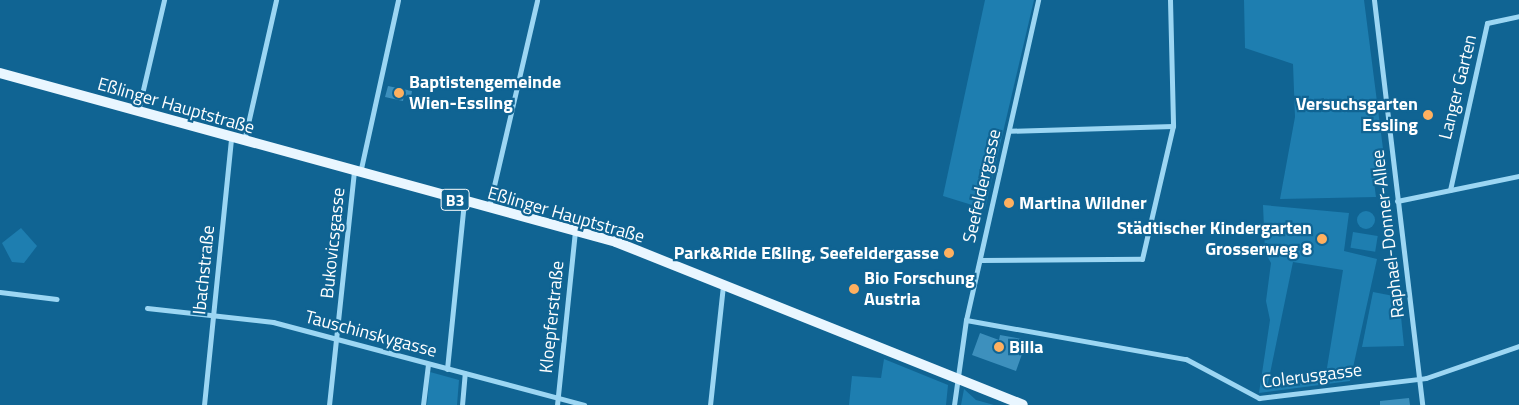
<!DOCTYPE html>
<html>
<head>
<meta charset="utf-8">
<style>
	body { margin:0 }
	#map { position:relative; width:1519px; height:405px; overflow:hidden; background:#106493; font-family:"Titillium Web",sans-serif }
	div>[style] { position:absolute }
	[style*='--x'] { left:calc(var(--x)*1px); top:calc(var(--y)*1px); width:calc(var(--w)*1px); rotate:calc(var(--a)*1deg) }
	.green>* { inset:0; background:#1e7eb0; transform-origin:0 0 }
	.round { border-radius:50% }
	.building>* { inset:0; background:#3d90bd }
	.street>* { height:5px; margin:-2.5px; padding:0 2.5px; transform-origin:2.5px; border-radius:2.5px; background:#9cd6f3 }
	.primary>* { height:10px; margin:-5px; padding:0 5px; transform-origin:5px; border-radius:5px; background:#e9f6ff }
	.dots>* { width:14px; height:14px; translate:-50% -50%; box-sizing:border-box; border:2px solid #106493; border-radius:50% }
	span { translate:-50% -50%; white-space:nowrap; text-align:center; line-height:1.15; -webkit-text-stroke:4.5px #106493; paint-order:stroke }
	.shield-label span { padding:1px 4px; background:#106493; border:1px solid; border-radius:4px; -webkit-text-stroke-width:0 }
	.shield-label { font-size:16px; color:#fff; font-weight:700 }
	.poi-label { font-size:18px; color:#fff; font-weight:700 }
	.left { translate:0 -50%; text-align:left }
	.right { translate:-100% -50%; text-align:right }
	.street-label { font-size:18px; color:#fff }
</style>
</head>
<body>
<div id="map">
	<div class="green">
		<div style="clip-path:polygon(985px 0,1034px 0,985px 209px,943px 196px)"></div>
		<div style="clip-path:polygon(1244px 0,1364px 0,1387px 180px,1374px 182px,1376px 197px,1280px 199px,1295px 117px,1293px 64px,1245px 48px)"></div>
		<div style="clip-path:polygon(evenodd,1263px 205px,1349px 213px,1344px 251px,1377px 259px,1350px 381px,1259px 393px,1270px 320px,1266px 301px,1271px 263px,1265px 252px,1263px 205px,1293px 262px,1343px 270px,1325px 380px,1267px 388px,1293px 262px)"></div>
		<div class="round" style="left:1357px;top:211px;width:18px;height:18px"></div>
		<div style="clip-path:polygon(21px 228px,37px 246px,24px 263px,12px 262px,2px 243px)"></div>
		<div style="left:1353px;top:232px;width:25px;height:16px;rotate:9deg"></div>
		<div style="clip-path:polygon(1373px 292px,1399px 297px,1404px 346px,1362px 347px)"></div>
		<div style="clip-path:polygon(884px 359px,948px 385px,946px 405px,849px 405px,852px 376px,881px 378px)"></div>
		<div style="clip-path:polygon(430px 372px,459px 380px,457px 405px,427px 405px)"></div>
		<div style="clip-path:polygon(964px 389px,976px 400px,994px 405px,961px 405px)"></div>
	</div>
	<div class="building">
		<div style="clip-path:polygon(388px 86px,412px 91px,411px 97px,404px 95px,403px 101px,385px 97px)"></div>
		<div style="clip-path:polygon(980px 333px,999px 340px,1000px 335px,1027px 340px,1016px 371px,972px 355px)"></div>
		<div style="clip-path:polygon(1409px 398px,1410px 405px,1380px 405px,1380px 401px)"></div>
	</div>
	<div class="street">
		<div style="--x:1170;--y:0;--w:126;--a:88.6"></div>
		<div style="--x:1374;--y:0;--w:408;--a:83.2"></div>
		<div style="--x:138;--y:111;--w:114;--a:-76.8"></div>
		<div style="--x:244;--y:141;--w:145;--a:-77.2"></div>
		<div style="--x:360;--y:173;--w:177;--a:-77.6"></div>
		<div style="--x:1450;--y:190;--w:171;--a:-77.5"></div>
		<div style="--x:1487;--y:23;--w:33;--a:-12"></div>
		<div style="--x:1397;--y:201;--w:125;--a:-11.6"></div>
		<div style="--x:489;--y:207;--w:212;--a:-76.9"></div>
		<div style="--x:980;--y:260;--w:162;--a:-0.4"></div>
		<div style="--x:1142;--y:259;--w:137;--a:-76.9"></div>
		<div style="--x:1173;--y:126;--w:164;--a:178.3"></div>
		<div style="--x:0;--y:292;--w:57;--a:7"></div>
		<div style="--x:147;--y:308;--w:127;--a:6.3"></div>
		<div style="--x:273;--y:322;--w:322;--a:14.9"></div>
		<div style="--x:966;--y:320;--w:223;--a:10.1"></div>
		<div style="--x:1186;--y:359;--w:83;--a:28.1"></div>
		<div style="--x:1259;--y:398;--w:168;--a:-6.8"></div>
		<div style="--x:1426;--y:378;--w:98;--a:-19"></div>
		<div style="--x:447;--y:369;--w:167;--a:-84.2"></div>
		<div style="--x:204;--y:405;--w:268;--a:-84.2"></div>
		<div style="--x:329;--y:405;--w:234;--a:-83.9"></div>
		<div style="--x:423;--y:405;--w:41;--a:-83"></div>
		<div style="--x:462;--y:405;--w:32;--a:-85"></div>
		<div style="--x:557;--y:405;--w:174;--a:-84.1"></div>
		<div style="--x:710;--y:405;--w:121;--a:-83.8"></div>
		<div style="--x:954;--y:405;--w:86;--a:-82"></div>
		<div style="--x:966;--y:320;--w:328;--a:-77.3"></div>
	</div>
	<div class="primary">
		<div style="--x:0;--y:73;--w:639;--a:15.34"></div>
		<div style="--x:616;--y:242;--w:438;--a:21.8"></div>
	</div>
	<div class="dots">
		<div style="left:399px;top:93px;background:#ffb05f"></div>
		<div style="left:1428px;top:115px;background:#ffb05f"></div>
		<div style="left:1009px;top:203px;background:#ffb05f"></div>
		<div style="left:1322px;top:239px;background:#ffb05f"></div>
		<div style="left:949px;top:253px;background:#ffb05f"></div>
		<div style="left:854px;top:289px;background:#ffb05f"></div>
		<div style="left:999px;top:347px;background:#ffb05f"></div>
	</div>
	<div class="shield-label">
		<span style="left:455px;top:200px">B3</span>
	</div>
	<div class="poi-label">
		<span class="left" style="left:409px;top:93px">Baptistengemeinde<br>Wien-Essling</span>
		<span class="right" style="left:1418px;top:115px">Versuchsgarten<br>Essling</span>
		<span class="left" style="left:1019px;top:203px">Martina Wildner</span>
		<span class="right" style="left:1312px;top:239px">Städtischer Kindergarten<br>Grosserweg 8</span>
		<span class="right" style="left:939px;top:253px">Park&amp;Ride Eßling, Seefeldergasse</span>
		<span class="left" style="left:864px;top:289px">Bio Forschung<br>Austria</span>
		<span class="left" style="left:1009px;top:347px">Billa</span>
	</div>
	<div class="street-label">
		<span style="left:1458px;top:87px;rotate:-76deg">Langer Garten</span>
		<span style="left:176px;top:106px;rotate:16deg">Eßlinger Hauptstraße</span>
		<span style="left:982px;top:186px;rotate:-77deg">Seefeldergasse</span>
		<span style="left:566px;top:215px;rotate:16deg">Eßlinger Hauptstraße</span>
		<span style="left:1388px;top:234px;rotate:-97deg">Raphael-Donner-Allee</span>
		<span style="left:333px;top:243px;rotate:-84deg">Bukovicsgasse</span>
		<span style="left:204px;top:270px;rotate:-84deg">Ibachstraße</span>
		<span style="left:552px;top:317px;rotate:-84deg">Kloepferstraße</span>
		<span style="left:371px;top:334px;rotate:15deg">Tauschinskygasse</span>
		<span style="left:1312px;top:376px;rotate:-7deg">Colerusgasse</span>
	</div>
</div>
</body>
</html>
